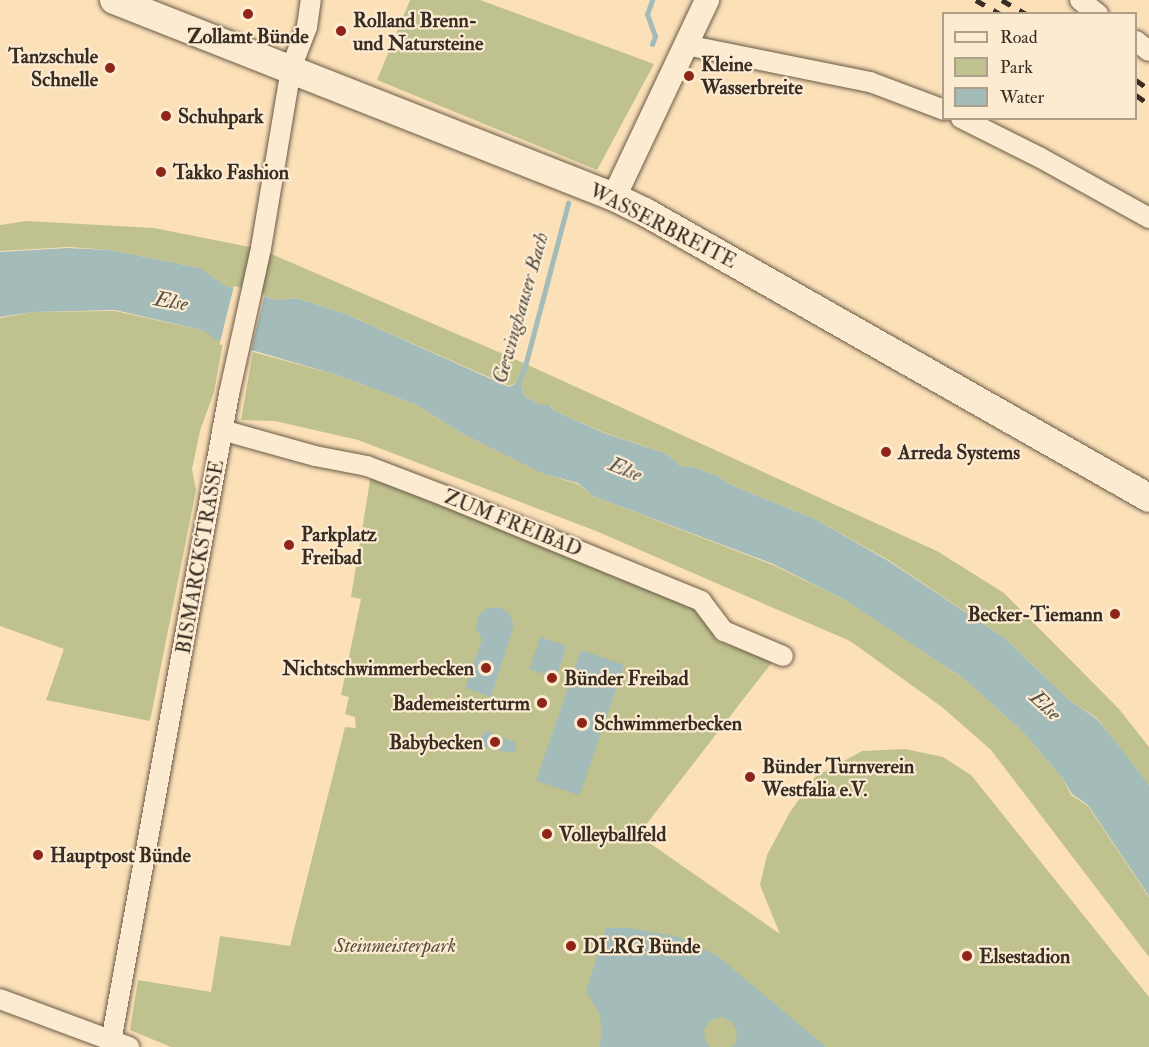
<!DOCTYPE html>
<html>
<head>
<meta charset="utf-8">
<style>
	body { margin:0 }
	#map { position:relative; width:1149px; height:1047px; overflow:hidden; background:#fce0b8; font-family:"IM FELL Double Pica",serif }
	div>[style] { position:absolute }
	[style*='--x'] { left:calc(var(--x)*1px); top:calc(var(--y)*1px); width:calc(var(--w)*1px); rotate:calc(var(--a)*1deg) }
	.green>* { inset:0; background:#bfc28f }
	.water>* { inset:0; background:#a3bbb9; transform-origin:0 0 }
	.pier>* { inset:0; background:#fce0b8; transform-origin:0 0 }
	.stream>* { height:5px; margin:-2.5px; padding:0 2.5px; transform-origin:2.5px; border-radius:2.5px; background:#a3bbb9 }
	.roads { filter:drop-shadow(0 0 2px #685a48) drop-shadow(0 0 2px #685a48) }
	.minor>* { height:20px; margin:-10px; padding:0 10px; transform-origin:10px; border-radius:10px; background:#fdebd1 }
	.tertiary>* { height:24px; margin:-12px; padding:0 12px; transform-origin:12px; border-radius:12px; background:#fdebd1 }
	.secondary>* { height:28px; margin:-14px; padding:0 14px; transform-origin:14px; border-radius:14px; background:#fdebd1 }
	.rail>* { height:4.5px; margin-top:-2.25px; transform-origin:0; background:repeating-linear-gradient(90deg,#372d23 0 10px,transparent 0 20px) }
	.dots>* { width:16px; height:16px; translate:-50% -50%; box-sizing:border-box; border:3px solid #fdebd1; border-radius:50% }
	span { translate:-50% -50%; white-space:nowrap; text-align:center; line-height:1.15; -webkit-text-stroke:4.5px #fdebd1; paint-order:stroke }
	.poi-label { font-size:20px; color:#372d23; font-weight:700 }
	.left { translate:0 -50%; text-align:left }
	.right { translate:-100% -50%; text-align:right }
	.street-label { font-size:20px; color:#372d23 }
	.park-label { font-size:20px; color:#59523e; font-style:italic }
	.water-label { font-size:21px; color:#525048; font-style:italic }
	.legend { position:absolute; left:942px; top:12px; width:195px; height:108px; box-sizing:border-box; background:#fdebd1; border:2px solid #ae9f8b; margin:0; padding:8px 10px; list-style:none; font-size:18px; color:#372d23 }
	.legend li { display:flex; align-items:center; gap:12px; height:30px }
	.legend b { width:30px; border:2px solid #ae9f8b }
</style>
</head>
<body>
<div id="map">
	<div class="green">
		<div style="clip-path:polygon(410px 0,480px 0,654px 64px,597px 170px,377px 80px)"></div>
		<div style="clip-path:polygon(27px 221px,154px 228px,260px 249px,251px 293px,226px 286px,200px 268px,110px 250px,68px 247px,0 251px,0 225px)"></div>
		<div style="clip-path:polygon(262px 250px,508px 356px,937px 551px,1004px 593px,1119px 709px,1149px 747px,1149px 785px,1097px 718px,1069px 700px,1006px 639px,890px 561px,817px 520px,736px 487px,715px 475px,694px 467px,680px 466px,667px 454px,605px 433px,555px 411px,550px 405px,541px 405px,524px 396px,521px 381px,509px 386px,346px 314px,296px 298px,277px 300px,252px 293px)"></div>
		<div style="clip-path:polygon(115px 311px,202px 330px,223px 342px,214px 392px,200px 431px,192px 469px,196px 490px,150px 721px,46px 700px,64px 649px,0 626px,0 318px,33px 312px)"></div>
		<div style="clip-path:polygon(253px 352px,337px 375px,417px 405px,461px 433px,545px 474px,578px 484px,593px 496px,773px 565px,845px 600px,962px 677px,1022px 731px,1063px 779px,1071px 795px,1088px 806px,1149px 897px,1149px 957px,991px 750px,942px 707px,850px 641px,596px 531px,358px 440px,275px 421px,241px 420px)"></div>
		<div style="clip-path:polygon(371px 475px,693px 603px,717px 641px,773px 661px,638px 835px,780px 934px,760px 885px,767px 855px,790px 812px,815px 777px,862px 751px,905px 749px,943px 757px,971px 775px,1149px 997px,1149px 1047px,171px 1047px,130px 1030px,138px 980px,211px 992px,220px 936px,290px 946px,345px 727px,356px 728px,355px 717px,345px 714px,349px 697px,341px 695px,361px 599px,351px 597px)"></div>
	</div>
	<div class="water">
		<div style="clip-path:polygon(67px 248px,110px 250px,200px 268px,226px 286px,277px 300px,296px 298px,346px 314px,509px 387px,521px 381px,524px 396px,541px 405px,549px 405px,555px 411px,604px 433px,667px 454px,680px 466px,694px 467px,715px 475px,736px 487px,817px 520px,890px 562px,1006px 639px,1069px 700px,1097px 719px,1112px 737px,1149px 785px,1149px 896px,1088px 805px,1072px 794px,1063px 779px,1022px 731px,962px 677px,845px 600px,773px 564px,593px 496px,578px 483px,544px 474px,461px 433px,417px 405px,337px 375px,217px 340px,202px 330px,115px 310px,33px 312px,0 317px,0 252px)"></div>
		<div style="clip-path:polygon(499px 607px,509px 613px,514px 625px,491px 697px,465px 688px,482px 640px,476px 628px,478px 616px,487px 608px)"></div>
		<div style="left:540px;top:637px;width:28px;height:34px;rotate:18deg"></div>
		<div style="left:581px;top:650px;width:46px;height:138px;rotate:19deg"></div>
		<div style="clip-path:polygon(486px 731px,516px 743px,515px 753px,494px 750px,484px 746px,481px 736px)"></div>
		<div style="clip-path:polygon(606px 928px,630px 928px,679px 937px,719px 957px,826px 1047px,732px 1047px,736px 1042px,737px 1031px,732px 1022px,722px 1017px,711px 1020px,704px 1029px,705px 1040px,710px 1047px,599px 1047px,602px 1036px,600px 1015px,586px 991px)"></div>
	</div>
	<div class="pier">
		<div style="left:234px;top:286px;width:32px;height:60px;rotate:14deg"></div>
	</div>
	<div class="stream">
		<div style="--x:652;--y:44;--w:9;--a:-69"></div>
		<div style="--x:655;--y:36;--w:23;--a:-110"></div>
		<div style="--x:647;--y:14;--w:15;--a:-70"></div>
		<div style="--x:517;--y:386;--w:22;--a:-68"></div>
		<div style="--x:525;--y:366;--w:169;--a:-75.2"></div>
	</div>
	<div class="roads">
		<div class="minor">
			<div style="--x:1080;--y:0;--w:23;--a:38"></div>
			<div style="--x:1136;--y:41;--w:16;--a:38"></div>
			<div style="--x:686;--y:45;--w:188;--a:11.4"></div>
			<div style="--x:870;--y:82;--w:79;--a:20.7"></div>
			<div style="--x:961;--y:118;--w:87;--a:26.6"></div>
			<div style="--x:1039;--y:157;--w:126;--a:29"></div>
			<div style="--x:222;--y:430;--w:97;--a:15.6"></div>
			<div style="--x:315;--y:456;--w:53;--a:10.9"></div>
			<div style="--x:367;--y:466;--w:84;--a:21"></div>
			<div style="--x:445;--y:496;--w:277;--a:22.3"></div>
			<div style="--x:701;--y:601;--w:38;--a:53"></div>
			<div style="--x:724;--y:631;--w:64;--a:23"></div>
			<div style="--x:0;--y:999;--w:138;--a:20.4"></div>
			<div style="--x:110;--y:1047;--w:664;--a:-79.67"></div>
			<div style="--x:229;--y:394;--w:149;--a:-77.6"></div>
			<div style="--x:261;--y:248;--w:182;--a:-80.5"></div>
			<div style="--x:291;--y:68;--w:44;--a:-68.7"></div>
			<div style="--x:307;--y:27;--w:27;--a:-82"></div>
		</div>
		<div class="tertiary">
			<div style="--x:614;--y:197;--w:218;--a:-64.7"></div>
		</div>
		<div class="secondary">
			<div style="--x:114;--y:0;--w:537;--a:21.5"></div>
			<div style="--x:614;--y:197;--w:34;--a:26"></div>
			<div style="--x:645;--y:212;--w:579;--a:29.57"></div>
		</div>
	</div>
	<div class="rail">
		<div style="--x:976;--y:0;--w:28;--a:30"></div>
		<div style="--x:1002;--y:0;--w:28;--a:30"></div>
		<div style="--x:1136;--y:80;--w:16;--a:35"></div>
		<div style="--x:1136;--y:95;--w:16;--a:35"></div>
	</div>
	<div class="dots">
		<div style="left:248px;top:14px;background:#8f2418"></div>
		<div style="left:341px;top:31px;background:#8f2418"></div>
		<div style="left:110px;top:68px;background:#8f2418"></div>
		<div style="left:689px;top:76px;background:#8f2418"></div>
		<div style="left:166px;top:116px;background:#8f2418"></div>
		<div style="left:161px;top:172px;background:#8f2418"></div>
		<div style="left:886px;top:452px;background:#8f2418"></div>
		<div style="left:289px;top:545px;background:#8f2418"></div>
		<div style="left:1115px;top:614px;background:#8f2418"></div>
		<div style="left:486px;top:668px;background:#8f2418"></div>
		<div style="left:552px;top:678px;background:#8f2418"></div>
		<div style="left:542px;top:703px;background:#8f2418"></div>
		<div style="left:582px;top:723px;background:#8f2418"></div>
		<div style="left:495px;top:742px;background:#8f2418"></div>
		<div style="left:750px;top:777px;background:#8f2418"></div>
		<div style="left:547px;top:834px;background:#8f2418"></div>
		<div style="left:38px;top:855px;background:#8f2418"></div>
		<div style="left:571px;top:946px;background:#8f2418"></div>
		<div style="left:967px;top:956px;background:#8f2418"></div>
	</div>
	<div class="poi-label">
		<span class="left" style="left:353px;top:32px">Rolland Brenn-<br>und Natursteine</span>
		<span style="left:248px;top:36px">Zollamt Bünde</span>
		<span class="right" style="left:98px;top:68px">Tanzschule<br>Schnelle</span>
		<span class="left" style="left:701px;top:76px">Kleine<br>Wasserbreite</span>
		<span class="left" style="left:178px;top:116px">Schuhpark</span>
		<span class="left" style="left:173px;top:172px">Takko Fashion</span>
		<span class="left" style="left:898px;top:452px">Arreda Systems</span>
		<span class="left" style="left:301px;top:546px">Parkplatz<br>Freibad</span>
		<span class="right" style="left:1103px;top:614px">Becker-Tiemann</span>
		<span class="right" style="left:474px;top:668px">Nichtschwimmerbecken</span>
		<span class="left" style="left:564px;top:678px">Bünder Freibad</span>
		<span class="right" style="left:530px;top:703px">Bademeisterturm</span>
		<span class="left" style="left:594px;top:723px">Schwimmerbecken</span>
		<span class="right" style="left:483px;top:742px">Babybecken</span>
		<span class="left" style="left:762px;top:778px">Bünder Turnverein<br>Westfalia e.V.</span>
		<span class="left" style="left:559px;top:834px">Volleyballfeld</span>
		<span class="left" style="left:50px;top:855px">Hauptpost Bünde</span>
		<span class="left" style="left:583px;top:946px">DLRG Bünde</span>
		<span class="left" style="left:979px;top:956px">Elsestadion</span>
	</div>
	<div class="street-label">
		<span style="left:663px;top:226px;rotate:27deg">WASSERBREITE</span>
		<span style="left:513px;top:523px;rotate:22deg">ZUM FREIBAD</span>
		<span style="left:200px;top:557px;rotate:-80deg">BISMARCKSTRASSE</span>
	</div>
	<div class="park-label">
		<span style="left:395px;top:945px">Steinmeisterpark</span>
	</div>
	<div class="water-label">
		<span style="left:171px;top:302px;rotate:10deg">Else</span>
		<span style="left:521px;top:308px;rotate:-74deg">Gewinghauser Bach</span>
		<span style="left:625px;top:470px;rotate:22deg">Else</span>
		<span style="left:1045px;top:706px;rotate:43deg">Else</span>
	</div>
	<ul class="legend">
	<li><b style="height:8px;background:#fdebd1"></b>Road</li>
	<li><b style="height:16px;background:#bfc28f"></b>Park</li>
	<li><b style="height:16px;background:#a3bbb9"></b>Water</li>
	</ul>
</div>
</body>
</html>
